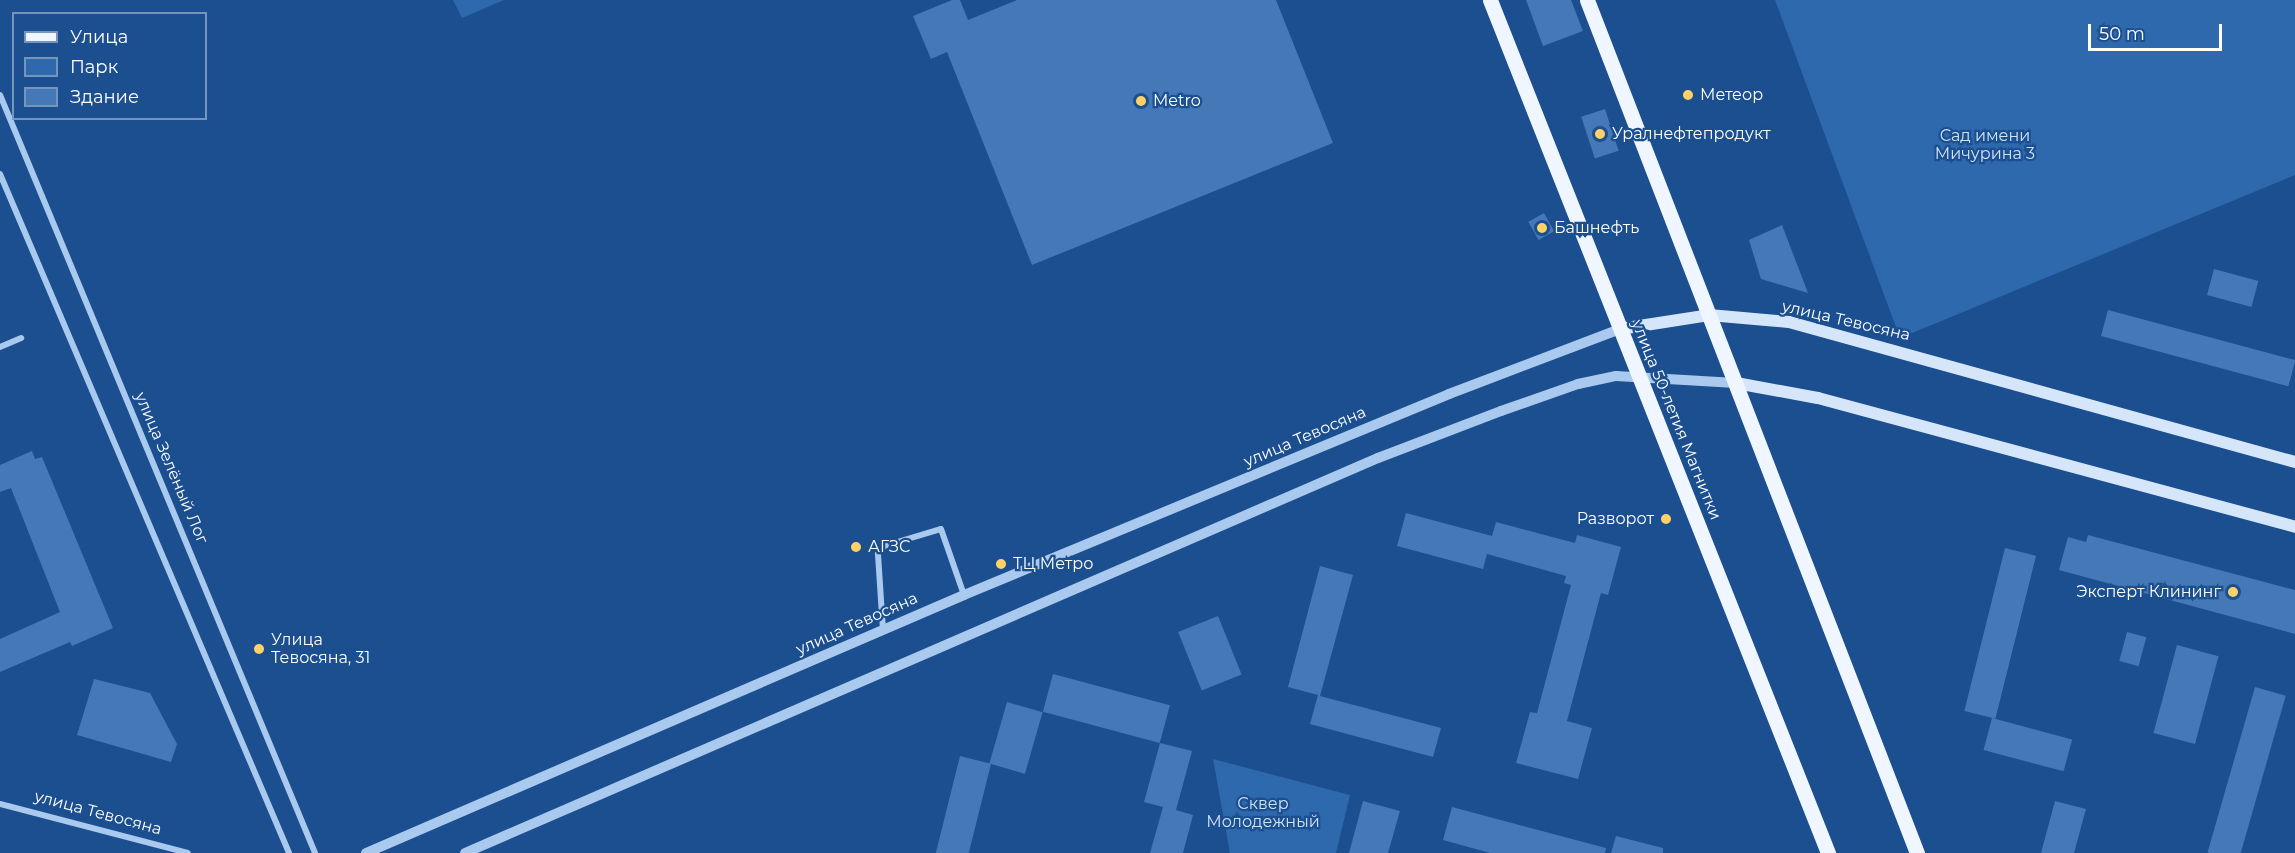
<!DOCTYPE html>
<html>
<head>
<meta charset="utf-8">
<style>
	body { margin:0 }
	#map { position:relative; width:2295px; height:853px; overflow:hidden; background:#1b4f8f; font-family:Montserrat,sans-serif }
	div>[style] { position:absolute }
	[style*='--x'] { left:calc(var(--x)*1px); top:calc(var(--y)*1px); width:calc(var(--w)*1px); rotate:calc(var(--a)*1deg) }
	.green>* { inset:0; background:#2e69ad }
	.building>* { inset:0; background:#4478b7; transform-origin:0 0 }
	.minor>* { height:6px; margin:-3px; padding:0 3px; transform-origin:3px; border-radius:3px; background:#a9c9ee }
	.tertiary>* { height:10px; margin:-5px; padding:0 5px; transform-origin:5px; border-radius:5px; background:#a9c9ee }
	.secondary>* { height:12px; margin:-6px; padding:0 6px; transform-origin:6px; border-radius:6px; background:#d6e6fa }
	.primary>* { height:15px; margin:-7.5px; padding:0 7.5px; transform-origin:7.5px; border-radius:7.5px; background:#f0f6ff }
	.dots>* { width:16px; height:16px; translate:-50% -50%; box-sizing:border-box; border:3px solid #1b4f8f; border-radius:50% }
	span { translate:-50% -50%; white-space:nowrap; text-align:center; line-height:1.15; -webkit-text-stroke:4.5px #1b4f8f; paint-order:stroke }
	.poi-label { font-size:16px; color:#fff }
	.left { translate:0 -50%; text-align:left }
	.right { translate:-100% -50%; text-align:right }
	.park-label { font-size:16px; color:#cfe3fa }
	.street-label { font-size:16px; color:#fff }
	.legend { position:absolute; left:12px; top:12px; width:195px; height:108px; box-sizing:border-box; background:#1b4f8f; border:2px solid #7695bc; margin:0; padding:8px 10px; list-style:none; font-size:18px; color:#fff }
	.legend li { display:flex; align-items:center; gap:12px; height:30px }
	.legend b { width:30px; border:2px solid #7695bc }
	.scale { position:absolute; left:2088px; top:24px; width:134px; height:27px; box-sizing:border-box; border:3px solid #fff; border-top:0; padding-left:8px; font-size:18px; line-height:21px; white-space:nowrap; color:#fff; -webkit-text-stroke:4px #1b4f8f; paint-order:stroke }
</style>
</head>
<body>
<div id="map">
	<div class="green">
		<div style="clip-path:polygon(453px 0,504px 0,462px 18px)"></div>
		<div style="clip-path:polygon(1775px 0,2295px 0,2295px 175px,1900px 338px)"></div>
		<div style="clip-path:polygon(1213px 759px,1350px 795px,1336px 853px,1230px 853px)"></div>
	</div>
	<div class="building">
		<div style="clip-path:polygon(952px 0,960px 0,968px 20px,1017px 0,1276px 0,1333px 143px,1032px 265px,947px 52px,931px 59px,913px 16px)"></div>
		<div style="clip-path:polygon(1526px 0,1571px 0,1583px 31px,1543px 46px)"></div>
		<div style="left:1605px;top:109px;width:44px;height:25px;rotate:72deg"></div>
		<div style="left:1544px;top:213px;width:21px;height:18px;rotate:61deg"></div>
		<div style="clip-path:polygon(1782px 225px,1808px 293px,1761px 279px,1749px 240px)"></div>
		<div style="left:2214px;top:269px;width:46px;height:27px;rotate:15deg"></div>
		<div style="left:2108px;top:310px;width:194px;height:27px;rotate:15deg"></div>
		<div style="clip-path:polygon(32px 451px,35px 459px,42px 457px,113px 628px,72px 646px,70px 642px,0 672px,0 639px,60px 612px,11px 488px,0 492px,0 465px)"></div>
		<div style="clip-path:polygon(1406px 513px,1492px 536px,1496px 522px,1575px 543px,1577px 535px,1621px 547px,1608px 595px,1601px 593px,1567px 721px,1592px 728px,1578px 779px,1516px 763px,1530px 712px,1537px 713px,1571px 585px,1564px 583px,1566px 576px,1487px 554px,1483px 569px,1397px 546px)"></div>
		<div style="clip-path:polygon(2088px 535px,2295px 590px,2295px 634px,2059px 570px,2068px 537px,2086px 542px)"></div>
		<div style="left:2005px;top:548px;width:32px;height:168px;rotate:14deg"></div>
		<div style="clip-path:polygon(1320px 566px,1353px 575px,1320px 696px,1441px 728px,1433px 757px,1310px 724px,1318px 695px,1288px 687px)"></div>
		<div style="left:1218px;top:616px;width:63px;height:43px;rotate:68deg"></div>
		<div style="left:2127px;top:632px;width:20px;height:30px;rotate:15deg"></div>
		<div style="left:2177px;top:645px;width:43px;height:91px;rotate:15deg"></div>
		<div style="left:1053px;top:674px;width:121px;height:39px;rotate:15deg"></div>
		<div style="clip-path:polygon(94px 679px,150px 693px,177px 744px,171px 762px,77px 735px)"></div>
		<div style="left:2255px;top:687px;width:32px;height:172px;rotate:16deg"></div>
		<div style="left:1007px;top:702px;width:37px;height:64px;rotate:16deg"></div>
		<div style="left:1992px;top:718px;width:83px;height:33px;rotate:15deg"></div>
		<div style="clip-path:polygon(1160px 743px,1192px 751px,1176px 810px,1193px 815px,1183px 853px,1150px 853px,1163px 807px,1144px 802px)"></div>
		<div style="left:960px;top:756px;width:32px;height:100px;rotate:14deg"></div>
		<div style="clip-path:polygon(1363px 801px,1400px 811px,1388px 853px,1349px 853px)"></div>
		<div style="clip-path:polygon(2055px 801px,2086px 809px,2074px 853px,2041px 853px)"></div>
		<div style="clip-path:polygon(1452px 807px,1606px 848px,1605px 853px,1490px 853px,1443px 840px)"></div>
		<div style="clip-path:polygon(1616px 836px,1663px 848px,1663px 853px,1611px 853px)"></div>
	</div>
	<div class="minor">
		<div style="--x:0;--y:95;--w:821;--a:67.43"></div>
		<div style="--x:0;--y:174;--w:738;--a:66.94"></div>
		<div style="--x:0;--y:347;--w:23;--a:-23"></div>
		<div style="--x:883;--y:630;--w:76;--a:-93.8"></div>
		<div style="--x:878;--y:554;--w:10;--a:-53"></div>
		<div style="--x:884;--y:546;--w:59;--a:-16.6"></div>
		<div style="--x:941;--y:529;--w:70;--a:70.8"></div>
		<div style="--x:0;--y:804;--w:194;--a:14.6"></div>
	</div>
	<div class="tertiary">
		<div style="--x:366;--y:853;--w:651;--a:-23.34"></div>
		<div style="--x:964;--y:595;--w:525;--a:-22.51"></div>
		<div style="--x:1449;--y:394;--w:183;--a:-20.8"></div>
		<div style="--x:465;--y:853;--w:995;--a:-23.4"></div>
		<div style="--x:1378;--y:458;--w:132;--a:-20.9"></div>
		<div style="--x:1501;--y:411;--w:82;--a:-19.3"></div>
		<div style="--x:1578;--y:384;--w:39;--a:-12"></div>
		<div style="--x:1616;--y:376;--w:120;--a:3.3"></div>
	</div>
	<div class="secondary">
		<div style="--x:1620;--y:329;--w:90;--a:-8.9"></div>
		<div style="--x:1709;--y:315;--w:80;--a:5"></div>
		<div style="--x:1789;--y:322;--w:525;--a:15.47"></div>
		<div style="--x:1736;--y:383;--w:83;--a:10.4"></div>
		<div style="--x:1818;--y:398;--w:494;--a:15.1"></div>
	</div>
	<div class="primary">
		<div style="--x:1490;--y:0;--w:918;--a:68.38"></div>
		<div style="--x:1587;--y:0;--w:915;--a:68.85"></div>
	</div>
	<div class="dots">
		<div style="left:1688px;top:95px;background:#ffd166"></div>
		<div style="left:1141px;top:101px;background:#ffd166"></div>
		<div style="left:1600px;top:134px;background:#ffd166"></div>
		<div style="left:1542px;top:228px;background:#ffd166"></div>
		<div style="left:1666px;top:519px;background:#ffd166"></div>
		<div style="left:856px;top:547px;background:#ffd166"></div>
		<div style="left:1001px;top:564px;background:#ffd166"></div>
		<div style="left:2233px;top:592px;background:#ffd166"></div>
		<div style="left:259px;top:649px;background:#ffd166"></div>
	</div>
	<div class="poi-label">
		<span class="left" style="left:1700px;top:95px">Метеор</span>
		<span class="left" style="left:1153px;top:101px">Metro</span>
		<span class="left" style="left:1612px;top:134px">Уралнефтепродукт</span>
		<span class="left" style="left:1554px;top:228px">Башнефть</span>
		<span class="right" style="left:1654px;top:519px">Разворот</span>
		<span class="left" style="left:868px;top:547px">АГЗС</span>
		<span class="left" style="left:1013px;top:564px">ТЦ Метро</span>
		<span class="right" style="left:2221px;top:592px">Эксперт Клининг</span>
		<span class="left" style="left:271px;top:649px">Улица<br>Тевосяна, 31</span>
	</div>
	<div class="park-label">
		<span style="left:1985px;top:145px">Сад имени<br>Мичурина 3</span>
		<span style="left:1263px;top:813px">Сквер<br>Молодежный</span>
	</div>
	<div class="street-label">
		<span style="left:1846px;top:321px;rotate:13deg">улица Тевосяна</span>
		<span style="left:1676px;top:420px;rotate:68deg">улица 50-летия Магнитки</span>
		<span style="left:1305px;top:437px;rotate:-23deg">улица Тевосяна</span>
		<span style="left:171px;top:468px;rotate:67deg">улица Зелёный Лог</span>
		<span style="left:857px;top:624px;rotate:-24deg">улица Тевосяна</span>
		<span style="left:98px;top:813px;rotate:15deg">улица Тевосяна</span>
	</div>
	<ul class="legend">
	<li><b style="height:8px;background:#f0f6ff"></b>Улица</li>
	<li><b style="height:16px;background:#2e69ad"></b>Парк</li>
	<li><b style="height:16px;background:#4478b7"></b>Здание</li>
	</ul>
	<div class="scale">50 m</div>
</div>
</body>
</html>
